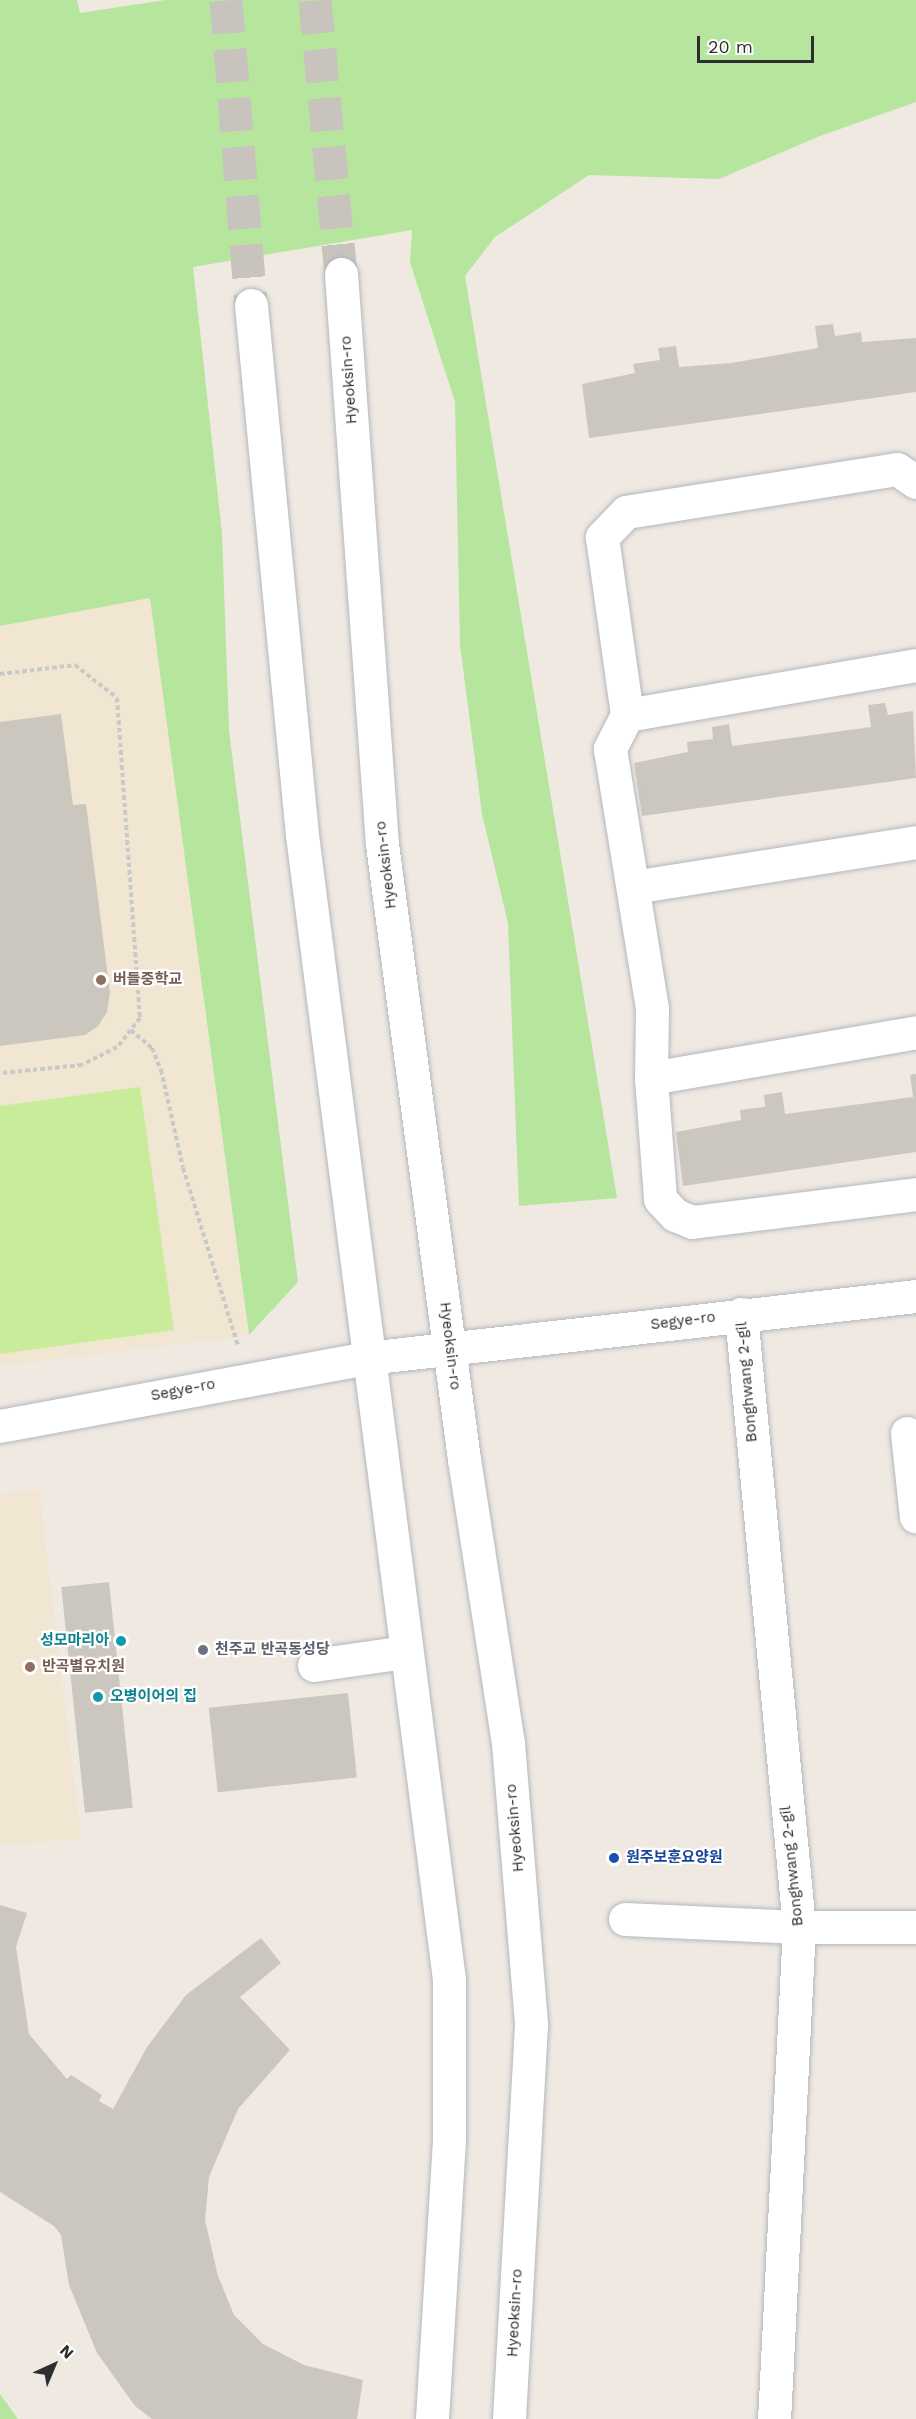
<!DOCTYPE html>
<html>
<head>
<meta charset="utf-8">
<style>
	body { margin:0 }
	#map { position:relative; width:916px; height:2419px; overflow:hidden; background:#efe9e1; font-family:"Work Sans","Noto Sans KR",sans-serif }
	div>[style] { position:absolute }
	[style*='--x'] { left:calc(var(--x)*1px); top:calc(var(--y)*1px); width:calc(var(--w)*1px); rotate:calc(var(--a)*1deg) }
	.education>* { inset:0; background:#f0e6d1 }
	.green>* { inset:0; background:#b6e59e }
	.pitch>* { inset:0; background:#c9ec9a }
	.building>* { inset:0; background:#cbc7bf; transform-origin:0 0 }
	.minor-tunnel>* { height:33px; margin-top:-16.5px; transform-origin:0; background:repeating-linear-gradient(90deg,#c8c4bd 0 33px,transparent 0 49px) }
	.path>* { height:4px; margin-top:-2px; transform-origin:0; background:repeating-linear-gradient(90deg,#c9c9c9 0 4.5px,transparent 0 7.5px) }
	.roads { filter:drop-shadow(0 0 2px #b4b7c1) drop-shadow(0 0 2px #b4b7c1) }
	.minor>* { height:33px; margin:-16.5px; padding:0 16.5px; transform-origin:16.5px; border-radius:16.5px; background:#fff }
	.dots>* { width:16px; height:16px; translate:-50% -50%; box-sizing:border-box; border:3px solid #fff; border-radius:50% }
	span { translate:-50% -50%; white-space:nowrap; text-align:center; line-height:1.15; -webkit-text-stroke:4.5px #fff; paint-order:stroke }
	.street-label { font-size:15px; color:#2e2e2e }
	.education-label { font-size:15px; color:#785e54; font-weight:700 }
	.left { translate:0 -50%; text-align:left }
	.culture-label { font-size:15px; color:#0d838f; font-weight:700 }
	.right { translate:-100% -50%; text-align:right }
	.worship-label { font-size:15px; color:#5b616d; font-weight:700 }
	.transit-label { font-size:15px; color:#164399; font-weight:700 }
	.north { position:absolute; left:24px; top:2335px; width:60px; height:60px; -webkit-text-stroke:4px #fff; paint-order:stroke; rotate:44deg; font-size:16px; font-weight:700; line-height:24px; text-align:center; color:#2e2e2e }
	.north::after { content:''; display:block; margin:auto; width:21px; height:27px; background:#2e2e2e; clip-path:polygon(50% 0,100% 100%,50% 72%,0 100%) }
	.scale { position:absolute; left:697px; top:36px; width:117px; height:27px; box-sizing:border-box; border:3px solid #2e2e2e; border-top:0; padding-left:8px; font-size:18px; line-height:21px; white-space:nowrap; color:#2e2e2e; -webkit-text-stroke:4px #fff; paint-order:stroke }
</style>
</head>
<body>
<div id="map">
	<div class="education">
		<div style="clip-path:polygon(150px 597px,249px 1335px,0 1366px,0 626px)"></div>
		<div style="clip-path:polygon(39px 1489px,81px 1839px,0 1845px,0 1495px)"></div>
	</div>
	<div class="green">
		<div style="clip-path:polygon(0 0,77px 0,80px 13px,165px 0,916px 0,916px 102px,820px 136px,719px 179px,589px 175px,495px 237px,465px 276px,617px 1198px,519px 1206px,508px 923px,482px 814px,460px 645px,455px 402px,410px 262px,412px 230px,193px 267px,222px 533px,229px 730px,298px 1282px,249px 1335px,150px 598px,0 626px)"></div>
		<div style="clip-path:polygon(0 2394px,18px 2419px,0 2419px)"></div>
	</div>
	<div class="pitch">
		<div style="clip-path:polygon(140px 1087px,174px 1330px,0 1354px,0 1106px)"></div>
	</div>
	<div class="building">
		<div style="clip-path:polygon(833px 324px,835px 336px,861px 332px,862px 342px,916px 338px,916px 392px,589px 438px,582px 384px,635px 373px,633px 364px,660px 360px,658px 348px,676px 346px,679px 367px,731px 363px,818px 348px,815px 326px)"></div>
		<div style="clip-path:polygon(885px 703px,888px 715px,913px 711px,916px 778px,642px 816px,634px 763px,688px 752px,687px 742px,713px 739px,712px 727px,729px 724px,732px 746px,871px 727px,868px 705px)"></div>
		<div style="clip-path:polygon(61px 714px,73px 805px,86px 804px,110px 993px,107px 1012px,98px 1026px,85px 1035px,0 1046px,0 722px)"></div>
		<div style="clip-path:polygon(916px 1074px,916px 1152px,683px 1186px,676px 1132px,741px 1120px,740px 1110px,765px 1107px,764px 1095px,782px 1092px,785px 1114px,913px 1097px,910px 1075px)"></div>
		<div style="left:109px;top:1582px;width:227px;height:48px;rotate:84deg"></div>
		<div style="left:348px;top:1693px;width:85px;height:140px;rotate:84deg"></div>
		<div style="clip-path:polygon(0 1905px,27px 1913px,16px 1947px,29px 2034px,67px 2079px,71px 2075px,102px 2095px,99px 2101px,113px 2109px,147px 2047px,186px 1995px,261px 1938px,281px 1963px,240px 1997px,290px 2050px,238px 2109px,209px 2177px,205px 2220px,218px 2276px,234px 2315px,263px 2344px,304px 2365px,363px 2380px,357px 2419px,152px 2419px,135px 2406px,97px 2353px,69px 2285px,61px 2235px,54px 2226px,0 2192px)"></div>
	</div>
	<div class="minor-tunnel">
		<div style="--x:226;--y:0;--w:306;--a:85.3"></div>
		<div style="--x:315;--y:0;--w:275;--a:84.6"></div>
	</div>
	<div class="path">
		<div style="--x:0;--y:674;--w:76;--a:-6.8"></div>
		<div style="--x:75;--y:665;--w:53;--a:38.2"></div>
		<div style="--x:117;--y:698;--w:321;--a:85.9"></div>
		<div style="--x:140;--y:1018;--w:37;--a:128"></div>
		<div style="--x:117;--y:1047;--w:39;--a:153"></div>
		<div style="--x:82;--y:1065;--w:82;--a:174.4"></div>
		<div style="--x:131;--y:1030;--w:28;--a:41"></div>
		<div style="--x:152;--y:1048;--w:24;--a:68"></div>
		<div style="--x:161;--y:1070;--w:100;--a:77.3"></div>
		<div style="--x:183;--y:1168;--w:186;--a:72.8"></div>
	</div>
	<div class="roads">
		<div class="minor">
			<div style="--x:341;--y:274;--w:571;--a:85.89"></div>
			<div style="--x:382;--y:844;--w:620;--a:82.41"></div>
			<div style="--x:464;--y:1459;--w:287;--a:81.2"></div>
			<div style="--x:508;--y:1743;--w:283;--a:85.3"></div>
			<div style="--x:531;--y:2025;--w:395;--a:93.2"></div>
			<div style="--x:251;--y:305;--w:532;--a:84.5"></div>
			<div style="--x:302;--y:835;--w:1153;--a:82.68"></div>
			<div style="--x:449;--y:1979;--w:161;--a:90"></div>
			<div style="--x:449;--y:2140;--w:280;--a:93.5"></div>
			<div style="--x:916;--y:482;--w:23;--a:-146"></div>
			<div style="--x:897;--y:469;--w:274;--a:171"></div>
			<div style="--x:626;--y:512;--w:35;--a:134"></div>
			<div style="--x:602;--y:537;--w:180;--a:82"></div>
			<div style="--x:627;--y:715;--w:38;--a:117"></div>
			<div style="--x:610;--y:749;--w:262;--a:80.8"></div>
			<div style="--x:652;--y:1008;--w:70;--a:90.8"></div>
			<div style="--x:651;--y:1078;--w:121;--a:85.7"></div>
			<div style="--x:660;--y:1199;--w:22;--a:47"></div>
			<div style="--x:675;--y:1215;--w:18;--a:22"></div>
			<div style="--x:692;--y:1222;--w:226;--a:-7.1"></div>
			<div style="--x:627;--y:715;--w:293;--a:-9.8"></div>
			<div style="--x:633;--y:887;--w:287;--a:-9"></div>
			<div style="--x:651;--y:1078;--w:269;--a:-9.8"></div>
			<div style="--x:741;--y:1314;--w:616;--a:84.59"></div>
			<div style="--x:799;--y:1927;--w:493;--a:92.9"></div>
			<div style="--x:0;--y:1426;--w:373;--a:-10.5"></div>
			<div style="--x:367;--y:1358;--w:552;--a:-6.44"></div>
			<div style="--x:907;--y:1433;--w:84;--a:83.9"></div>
			<div style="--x:314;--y:1665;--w:92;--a:-8.1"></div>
			<div style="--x:625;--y:1919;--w:174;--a:2.6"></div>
			<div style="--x:799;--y:1927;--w:117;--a:0"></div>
		</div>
	</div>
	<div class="dots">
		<div style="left:101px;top:980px;background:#8d6e63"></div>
		<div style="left:121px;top:1641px;background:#0f9aa8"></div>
		<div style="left:203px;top:1650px;background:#6b7280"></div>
		<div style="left:30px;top:1667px;background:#8d6e63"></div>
		<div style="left:98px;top:1697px;background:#0f9aa8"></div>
		<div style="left:614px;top:1858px;background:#1a4fb4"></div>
	</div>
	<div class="street-label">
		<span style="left:349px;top:380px;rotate:-94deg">Hyeoksin-ro</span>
		<span style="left:386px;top:865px;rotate:-97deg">Hyeoksin-ro</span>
		<span style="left:683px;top:1321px;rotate:-7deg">Segye-ro</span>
		<span style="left:450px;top:1346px;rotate:83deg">Hyeoksin-ro</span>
		<span style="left:747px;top:1382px;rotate:-95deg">Bonghwang 2-gil</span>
		<span style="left:183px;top:1390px;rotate:-11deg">Segye-ro</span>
		<span style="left:515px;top:1828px;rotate:-95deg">Hyeoksin-ro</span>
		<span style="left:792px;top:1866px;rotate:-96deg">Bonghwang 2-gil</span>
		<span style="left:515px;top:2313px;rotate:-87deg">Hyeoksin-ro</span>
	</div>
	<div class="education-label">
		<span class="left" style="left:113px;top:980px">버들중학교</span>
		<span class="left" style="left:42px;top:1667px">반곡별유치원</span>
	</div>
	<div class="culture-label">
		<span class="right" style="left:109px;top:1641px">성모마리아</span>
		<span class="left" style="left:110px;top:1697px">오병이어의 집</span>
	</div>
	<div class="worship-label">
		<span class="left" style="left:215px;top:1650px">천주교 반곡동성당</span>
	</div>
	<div class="transit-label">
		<span class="left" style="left:626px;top:1858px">원주보훈요양원</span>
	</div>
	<div class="north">N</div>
	<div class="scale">20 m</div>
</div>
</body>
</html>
